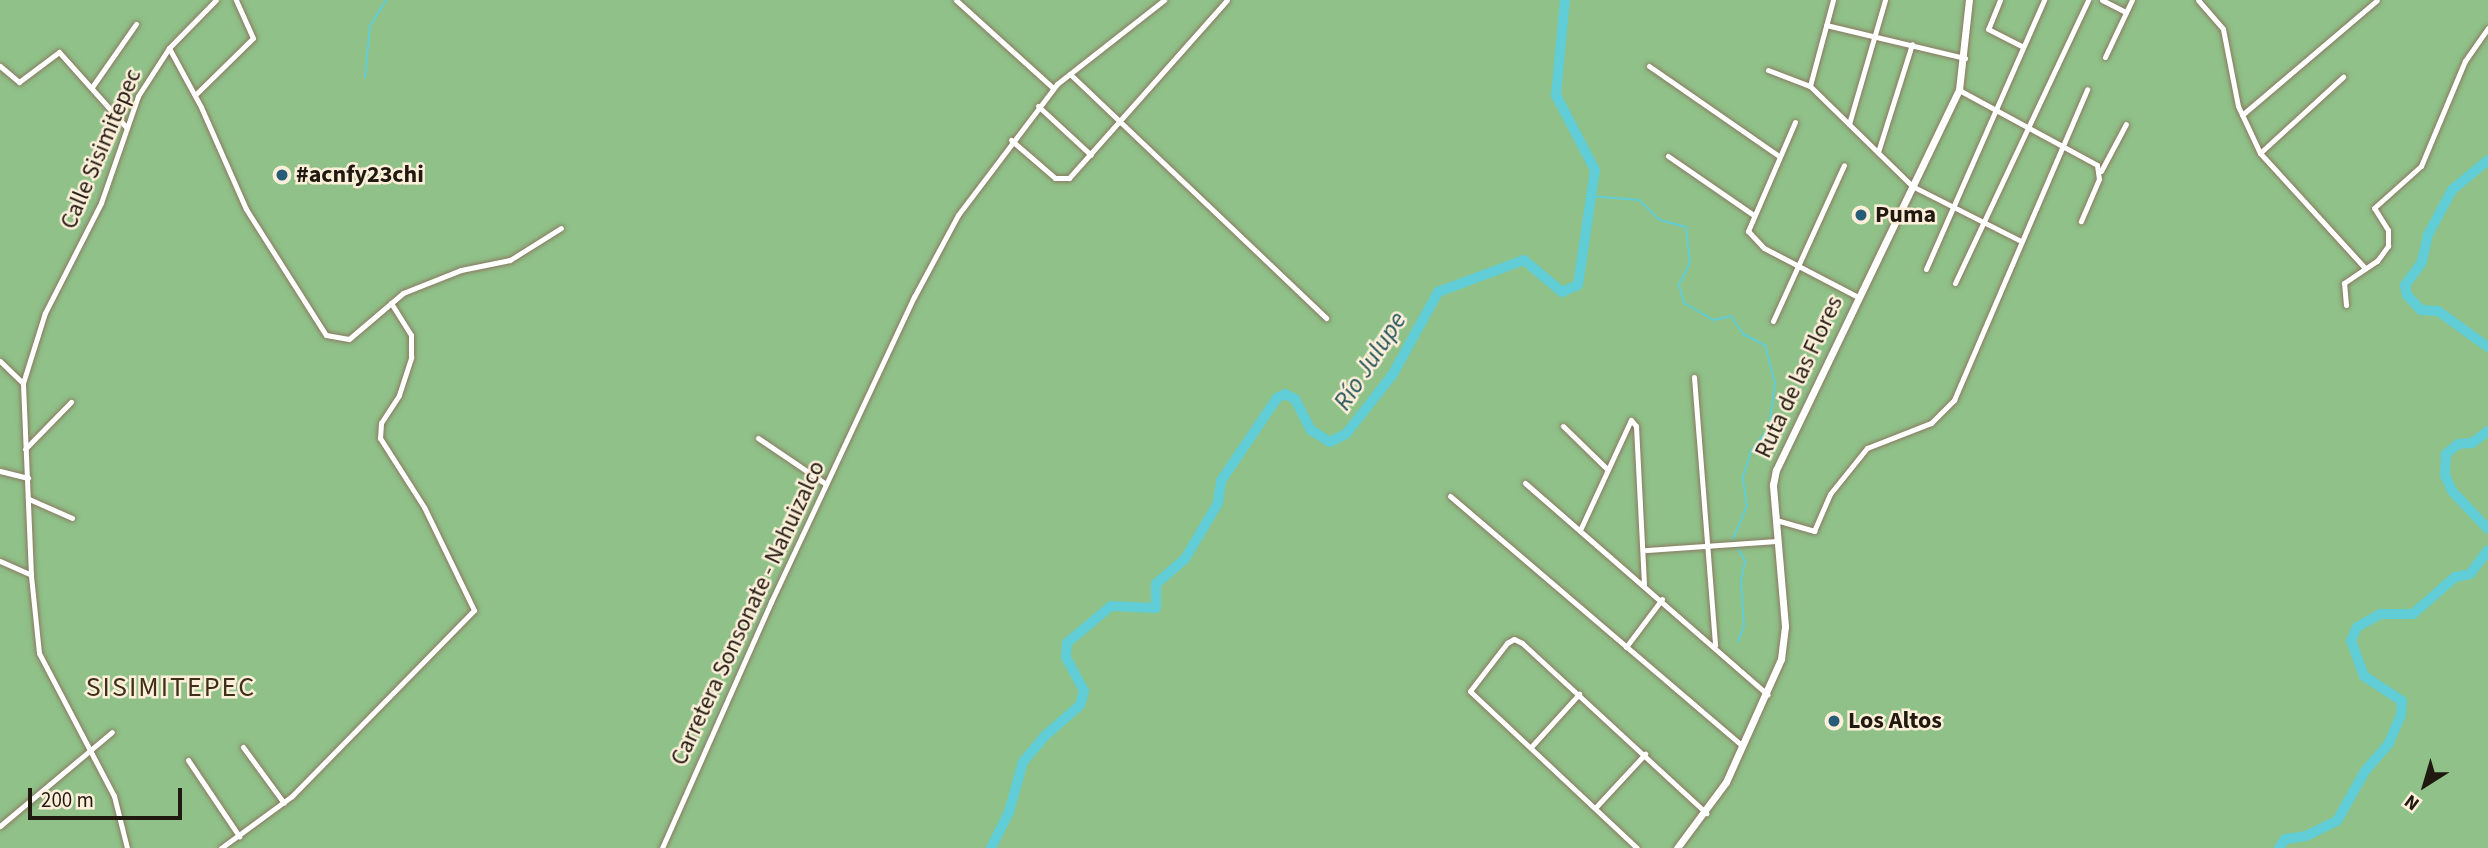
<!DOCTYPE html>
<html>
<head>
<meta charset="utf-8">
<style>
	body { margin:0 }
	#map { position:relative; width:2488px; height:848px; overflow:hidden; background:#f4e1c7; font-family:"Source Sans 3",sans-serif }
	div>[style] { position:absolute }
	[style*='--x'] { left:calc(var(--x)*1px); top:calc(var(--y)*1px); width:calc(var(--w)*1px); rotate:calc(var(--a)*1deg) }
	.green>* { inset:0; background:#8fc188; transform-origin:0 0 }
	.stream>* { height:2px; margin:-1px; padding:0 1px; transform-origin:1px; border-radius:1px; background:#61cdd7 }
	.river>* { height:10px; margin:-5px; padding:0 5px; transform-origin:5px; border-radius:5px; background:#61cdd7 }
	.roads { filter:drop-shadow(0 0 2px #8a7961) drop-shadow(0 0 2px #8a7961) }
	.minor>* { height:5px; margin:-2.5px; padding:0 2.5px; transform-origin:2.5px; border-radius:2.5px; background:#fff }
	.major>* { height:7px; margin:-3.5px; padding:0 3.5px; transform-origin:3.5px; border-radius:3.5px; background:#fff }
	.dots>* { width:19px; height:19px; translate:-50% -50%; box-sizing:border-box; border:4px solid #feefda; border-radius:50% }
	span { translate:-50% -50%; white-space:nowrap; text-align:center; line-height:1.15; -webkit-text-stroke:5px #feefda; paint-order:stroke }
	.street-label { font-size:24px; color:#201910 }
	.poi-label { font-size:24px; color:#201910; font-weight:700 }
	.left { translate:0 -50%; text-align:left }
	.water-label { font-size:26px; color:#26555a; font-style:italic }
	.quarter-label { font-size:28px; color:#3e2f19; letter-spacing:2px }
	.north { position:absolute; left:2390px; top:750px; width:70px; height:70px; -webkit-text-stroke:5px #feefda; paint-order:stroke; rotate:217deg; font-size:19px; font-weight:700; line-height:28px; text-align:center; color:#201910 }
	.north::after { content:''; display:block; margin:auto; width:24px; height:32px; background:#201910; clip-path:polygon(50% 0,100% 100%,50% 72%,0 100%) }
	.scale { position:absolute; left:28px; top:788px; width:154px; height:32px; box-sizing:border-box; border:4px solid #201910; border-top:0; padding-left:9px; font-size:21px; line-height:24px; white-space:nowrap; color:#201910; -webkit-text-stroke:5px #feefda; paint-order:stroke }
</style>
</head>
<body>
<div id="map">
	<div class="green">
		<div style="left:0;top:0;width:2488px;height:848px"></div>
	</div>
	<div class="stream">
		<div style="--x:365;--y:77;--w:51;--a:-84.4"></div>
		<div style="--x:370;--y:26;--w:31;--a:-58"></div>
		<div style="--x:1589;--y:196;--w:50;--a:4.6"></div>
		<div style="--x:1639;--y:200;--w:29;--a:44"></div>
		<div style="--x:1660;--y:220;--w:27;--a:15"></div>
		<div style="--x:1686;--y:227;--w:36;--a:84"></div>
		<div style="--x:1690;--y:263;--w:25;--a:117"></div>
		<div style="--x:1679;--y:285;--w:19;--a:74"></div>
		<div style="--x:1684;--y:303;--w:34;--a:30"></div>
		<div style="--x:1714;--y:320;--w:17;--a:-13"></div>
		<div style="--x:1731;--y:316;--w:22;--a:56"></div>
		<div style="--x:1743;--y:334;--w:25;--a:27"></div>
		<div style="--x:1765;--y:345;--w:40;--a:75.6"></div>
		<div style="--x:1775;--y:384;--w:44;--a:97.8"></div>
		<div style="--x:1769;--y:428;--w:29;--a:128"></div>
		<div style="--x:1751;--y:451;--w:28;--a:107"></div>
		<div style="--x:1743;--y:478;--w:28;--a:82"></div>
		<div style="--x:1747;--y:506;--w:36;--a:113"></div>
		<div style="--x:1737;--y:546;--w:17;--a:62"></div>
		<div style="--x:1745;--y:561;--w:21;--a:101"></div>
		<div style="--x:1741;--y:582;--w:44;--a:86.1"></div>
		<div style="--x:1744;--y:626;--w:17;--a:111"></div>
	</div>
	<div class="river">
		<div style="--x:2488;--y:160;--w:47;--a:140.2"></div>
		<div style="--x:2452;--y:190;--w:51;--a:118.1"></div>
		<div style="--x:2428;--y:235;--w:28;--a:103"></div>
		<div style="--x:2422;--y:262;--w:29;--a:126"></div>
		<div style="--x:2405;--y:285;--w:10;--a:79"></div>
		<div style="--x:2407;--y:295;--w:21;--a:47"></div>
		<div style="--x:2421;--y:310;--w:17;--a:3"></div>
		<div style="--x:2438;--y:311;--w:62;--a:35.8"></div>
		<div style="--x:2488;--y:431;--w:20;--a:143"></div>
		<div style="--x:2472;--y:443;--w:14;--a:176"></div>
		<div style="--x:2458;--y:444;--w:16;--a:140"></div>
		<div style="--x:2446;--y:454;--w:21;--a:93"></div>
		<div style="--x:2445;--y:475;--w:17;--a:66"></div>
		<div style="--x:2452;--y:491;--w:52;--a:46.5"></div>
		<div style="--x:991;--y:848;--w:40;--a:-63.4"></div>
		<div style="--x:1009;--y:812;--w:52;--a:-74.4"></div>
		<div style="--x:1023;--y:762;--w:35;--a:-50"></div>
		<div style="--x:1046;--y:735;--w:45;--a:-41.4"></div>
		<div style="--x:1080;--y:705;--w:15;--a:-74"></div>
		<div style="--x:1084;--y:691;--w:38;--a:-118"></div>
		<div style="--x:1066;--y:657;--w:14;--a:-86"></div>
		<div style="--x:1067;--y:643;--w:57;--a:-40.1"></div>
		<div style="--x:1111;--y:606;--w:45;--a:2.5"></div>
		<div style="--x:1156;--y:608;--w:24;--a:-90"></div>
		<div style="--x:1156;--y:584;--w:38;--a:-41"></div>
		<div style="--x:1185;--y:559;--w:65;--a:-59.5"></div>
		<div style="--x:1218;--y:503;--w:22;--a:-82"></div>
		<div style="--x:1221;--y:481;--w:100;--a:-56"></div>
		<div style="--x:1277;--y:398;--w:9;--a:-27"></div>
		<div style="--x:1285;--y:394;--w:11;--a:27"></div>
		<div style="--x:1295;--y:399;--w:35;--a:63"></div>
		<div style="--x:1311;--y:430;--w:22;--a:32"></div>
		<div style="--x:1330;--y:442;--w:18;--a:-27"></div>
		<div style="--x:1346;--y:434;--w:76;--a:-51.9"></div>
		<div style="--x:1393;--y:374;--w:94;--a:-61.2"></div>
		<div style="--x:1438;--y:292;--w:92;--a:-20.4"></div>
		<div style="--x:1524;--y:260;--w:50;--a:40.1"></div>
		<div style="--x:1562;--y:292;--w:17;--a:-24"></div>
		<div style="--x:1578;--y:285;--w:116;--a:-81.6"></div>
		<div style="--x:1595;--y:170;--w:85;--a:-117.5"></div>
		<div style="--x:1556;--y:95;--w:95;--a:-84.6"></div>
		<div style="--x:2279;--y:848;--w:11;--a:-56"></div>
		<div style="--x:2285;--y:839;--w:21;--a:-8"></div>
		<div style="--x:2306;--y:836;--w:34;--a:-26"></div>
		<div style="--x:2337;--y:821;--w:57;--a:-60.8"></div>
		<div style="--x:2365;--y:771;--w:37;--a:-49"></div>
		<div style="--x:2389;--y:743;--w:30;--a:-67"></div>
		<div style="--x:2401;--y:715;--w:14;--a:-86"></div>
		<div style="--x:2402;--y:701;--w:45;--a:-146.7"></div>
		<div style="--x:2364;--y:676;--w:37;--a:-110"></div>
		<div style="--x:2351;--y:641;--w:15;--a:-67"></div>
		<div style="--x:2357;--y:627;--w:26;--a:-29"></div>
		<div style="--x:2380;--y:614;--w:33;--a:0"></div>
		<div style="--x:2413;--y:614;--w:56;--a:-41.4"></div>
		<div style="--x:2455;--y:577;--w:15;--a:-11"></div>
		<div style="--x:2470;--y:574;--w:30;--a:-53"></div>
	</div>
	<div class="roads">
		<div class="minor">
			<div style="--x:956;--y:0;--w:131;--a:42.2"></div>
			<div style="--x:1833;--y:0;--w:89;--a:105"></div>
			<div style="--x:1810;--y:86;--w:143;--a:44.4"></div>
			<div style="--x:1912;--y:186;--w:122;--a:26.8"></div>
			<div style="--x:2000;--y:0;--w:31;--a:112"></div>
			<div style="--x:1988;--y:29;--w:37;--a:27"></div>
			<div style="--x:2102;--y:0;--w:27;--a:27"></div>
			<div style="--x:2198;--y:0;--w:38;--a:49"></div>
			<div style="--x:2223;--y:29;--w:78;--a:79"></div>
			<div style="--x:2238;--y:106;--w:52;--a:64.9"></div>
			<div style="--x:2260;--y:153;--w:156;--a:47.6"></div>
			<div style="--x:1826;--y:25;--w:143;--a:13.4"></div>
			<div style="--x:169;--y:48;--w:67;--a:61.5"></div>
			<div style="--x:201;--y:107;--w:111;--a:66.2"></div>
			<div style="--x:246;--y:209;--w:149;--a:57.6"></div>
			<div style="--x:326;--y:335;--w:23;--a:10"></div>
			<div style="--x:349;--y:339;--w:71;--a:-40.4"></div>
			<div style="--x:403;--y:293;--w:62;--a:-21.6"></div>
			<div style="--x:461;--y:270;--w:50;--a:-11.5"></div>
			<div style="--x:510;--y:260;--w:60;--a:-32.1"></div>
			<div style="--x:2105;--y:57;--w:63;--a:-64.7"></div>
			<div style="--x:0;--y:66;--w:25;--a:40"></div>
			<div style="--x:19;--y:82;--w:50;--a:-36.9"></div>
			<div style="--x:59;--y:52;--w:102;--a:48.2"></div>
			<div style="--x:1649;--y:66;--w:158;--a:34.7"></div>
			<div style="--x:1768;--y:70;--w:45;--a:20.9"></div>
			<div style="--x:1070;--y:74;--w:354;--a:43.6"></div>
			<div style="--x:92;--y:87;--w:77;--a:-55.1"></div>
			<div style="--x:1959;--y:90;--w:157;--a:28.5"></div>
			<div style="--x:2097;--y:165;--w:14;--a:82"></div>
			<div style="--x:2099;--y:179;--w:46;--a:113.2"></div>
			<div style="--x:195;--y:95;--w:81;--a:-44.5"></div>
			<div style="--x:253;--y:38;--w:42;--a:-114.1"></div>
			<div style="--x:1038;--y:106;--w:72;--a:42.8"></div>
			<div style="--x:2242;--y:115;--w:177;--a:-40.4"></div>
			<div style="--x:1795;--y:122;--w:119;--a:113.3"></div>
			<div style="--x:1748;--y:231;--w:23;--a:47"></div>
			<div style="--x:1764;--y:248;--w:106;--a:27.5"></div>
			<div style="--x:1849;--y:124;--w:129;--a:-73.8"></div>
			<div style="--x:1011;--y:140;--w:58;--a:40.8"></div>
			<div style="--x:1055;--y:178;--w:14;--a:0"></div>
			<div style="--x:1069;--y:178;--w:238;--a:-48.4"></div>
			<div style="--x:1878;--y:152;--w:113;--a:-72.5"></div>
			<div style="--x:2260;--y:153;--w:113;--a:-42.5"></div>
			<div style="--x:1668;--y:156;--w:102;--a:34.6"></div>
			<div style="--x:2101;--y:171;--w:53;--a:-62"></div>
			<div style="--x:1926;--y:269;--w:294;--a:-66.3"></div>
			<div style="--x:1955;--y:283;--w:313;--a:-64.8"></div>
			<div style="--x:2346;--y:305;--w:22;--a:-95"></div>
			<div style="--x:2344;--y:283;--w:40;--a:-34"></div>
			<div style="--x:2377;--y:261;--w:19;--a:-54"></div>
			<div style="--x:2388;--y:246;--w:16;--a:-90"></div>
			<div style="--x:2388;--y:230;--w:26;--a:-122"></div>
			<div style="--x:2374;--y:208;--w:63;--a:-41.8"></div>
			<div style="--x:2421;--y:166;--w:114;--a:-67.3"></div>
			<div style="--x:2465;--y:61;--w:40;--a:-55.1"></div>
			<div style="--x:1773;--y:321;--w:171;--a:-65.5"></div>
			<div style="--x:0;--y:361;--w:32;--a:44"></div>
			<div style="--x:1694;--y:377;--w:269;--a:85.5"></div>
			<div style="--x:1563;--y:426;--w:60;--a:44.3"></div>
			<div style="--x:758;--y:438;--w:82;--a:34.1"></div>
			<div style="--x:25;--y:449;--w:66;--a:-45.6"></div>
			<div style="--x:0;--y:471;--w:29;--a:14"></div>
			<div style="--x:1525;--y:483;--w:322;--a:41.1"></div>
			<div style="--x:1450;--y:496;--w:385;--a:40.5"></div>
			<div style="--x:29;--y:499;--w:47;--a:23.8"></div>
			<div style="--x:1776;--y:520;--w:40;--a:16"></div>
			<div style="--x:1814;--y:531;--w:40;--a:-66.6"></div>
			<div style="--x:1830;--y:494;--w:59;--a:-51.2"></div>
			<div style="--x:1867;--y:448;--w:69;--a:-21.3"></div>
			<div style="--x:1931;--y:423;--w:33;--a:-45"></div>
			<div style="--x:1954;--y:400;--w:338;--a:-66.8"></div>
			<div style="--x:1581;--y:528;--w:119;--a:-65.2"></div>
			<div style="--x:1631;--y:420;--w:8;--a:50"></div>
			<div style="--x:1636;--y:426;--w:158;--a:87.1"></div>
			<div style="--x:1646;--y:550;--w:132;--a:-3.9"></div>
			<div style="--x:0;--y:561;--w:34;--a:24"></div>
			<div style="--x:1626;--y:647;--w:60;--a:-53.1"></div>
			<div style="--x:243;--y:747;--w:69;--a:53.8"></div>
			<div style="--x:1531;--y:747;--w:72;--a:-47.8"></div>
			<div style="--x:188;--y:760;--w:92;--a:56.1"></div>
			<div style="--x:1595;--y:808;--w:74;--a:-47.2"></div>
			<div style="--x:0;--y:826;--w:146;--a:-40"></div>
			<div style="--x:127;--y:848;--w:54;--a:-104"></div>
			<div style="--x:114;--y:796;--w:161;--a:-117.7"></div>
			<div style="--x:39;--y:653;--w:78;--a:-95.9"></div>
			<div style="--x:31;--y:575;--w:192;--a:-92.4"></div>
			<div style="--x:23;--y:383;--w:73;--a:-72.6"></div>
			<div style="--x:45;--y:313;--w:123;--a:-63"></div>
			<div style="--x:101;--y:203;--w:113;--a:-70.9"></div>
			<div style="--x:138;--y:96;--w:57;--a:-57.1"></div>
			<div style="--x:169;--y:48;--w:67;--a:-45.6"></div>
			<div style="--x:221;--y:848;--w:88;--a:-36.2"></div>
			<div style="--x:292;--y:796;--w:260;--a:-45.6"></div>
			<div style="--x:474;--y:610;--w:114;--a:-115.9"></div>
			<div style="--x:424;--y:507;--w:82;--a:-122.5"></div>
			<div style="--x:380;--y:438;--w:15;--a:-86"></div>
			<div style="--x:381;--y:423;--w:33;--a:-57"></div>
			<div style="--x:399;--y:395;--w:40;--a:-72"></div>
			<div style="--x:411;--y:357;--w:22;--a:-90"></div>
			<div style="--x:411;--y:335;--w:38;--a:-122"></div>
			<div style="--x:662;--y:848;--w:269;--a:-66.1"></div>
			<div style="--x:771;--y:602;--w:337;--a:-64.9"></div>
			<div style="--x:914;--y:297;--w:93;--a:-61.8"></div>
			<div style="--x:958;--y:215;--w:164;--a:-52.9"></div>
			<div style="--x:1057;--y:84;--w:136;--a:-38.1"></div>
			<div style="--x:1637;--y:848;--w:229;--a:-136.8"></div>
			<div style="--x:1470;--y:691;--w:61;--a:-52.4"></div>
			<div style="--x:1507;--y:643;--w:8;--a:-30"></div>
			<div style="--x:1514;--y:639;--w:9;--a:27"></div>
			<div style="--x:1522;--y:643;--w:251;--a:42.7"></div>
		</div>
		<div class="major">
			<div style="--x:1677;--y:848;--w:82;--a:-53.4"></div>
			<div style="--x:1726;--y:782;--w:135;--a:-65.9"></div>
			<div style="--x:1781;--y:659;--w:33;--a:-83"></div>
			<div style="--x:1785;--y:626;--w:142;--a:-94.9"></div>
			<div style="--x:1773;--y:485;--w:15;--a:-79"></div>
			<div style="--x:1776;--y:470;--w:422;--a:-64.3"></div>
			<div style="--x:1959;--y:90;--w:91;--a:-83.7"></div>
		</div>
	</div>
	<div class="dots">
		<div style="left:282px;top:175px;background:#275d78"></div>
		<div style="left:1861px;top:215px;background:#275d78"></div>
		<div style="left:1834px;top:721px;background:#275d78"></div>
	</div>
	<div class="street-label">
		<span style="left:101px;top:149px;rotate:-67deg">Calle Sisimitepec</span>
		<span style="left:1799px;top:377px;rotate:-65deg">Ruta de las Flores</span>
		<span style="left:748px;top:613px;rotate:-65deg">Carretera Sonsonate - Nahuizalco</span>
	</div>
	<div class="poi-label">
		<span class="left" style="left:296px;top:175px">#acnfy23chi</span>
		<span class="left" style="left:1875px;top:215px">Puma</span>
		<span class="left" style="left:1848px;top:721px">Los Altos</span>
	</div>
	<div class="water-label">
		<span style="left:1370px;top:361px;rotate:-57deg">Río Julupe</span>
	</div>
	<div class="quarter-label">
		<span style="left:171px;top:687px">SISIMITEPEC</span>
	</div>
	<div class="north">N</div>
	<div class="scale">200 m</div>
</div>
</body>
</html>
